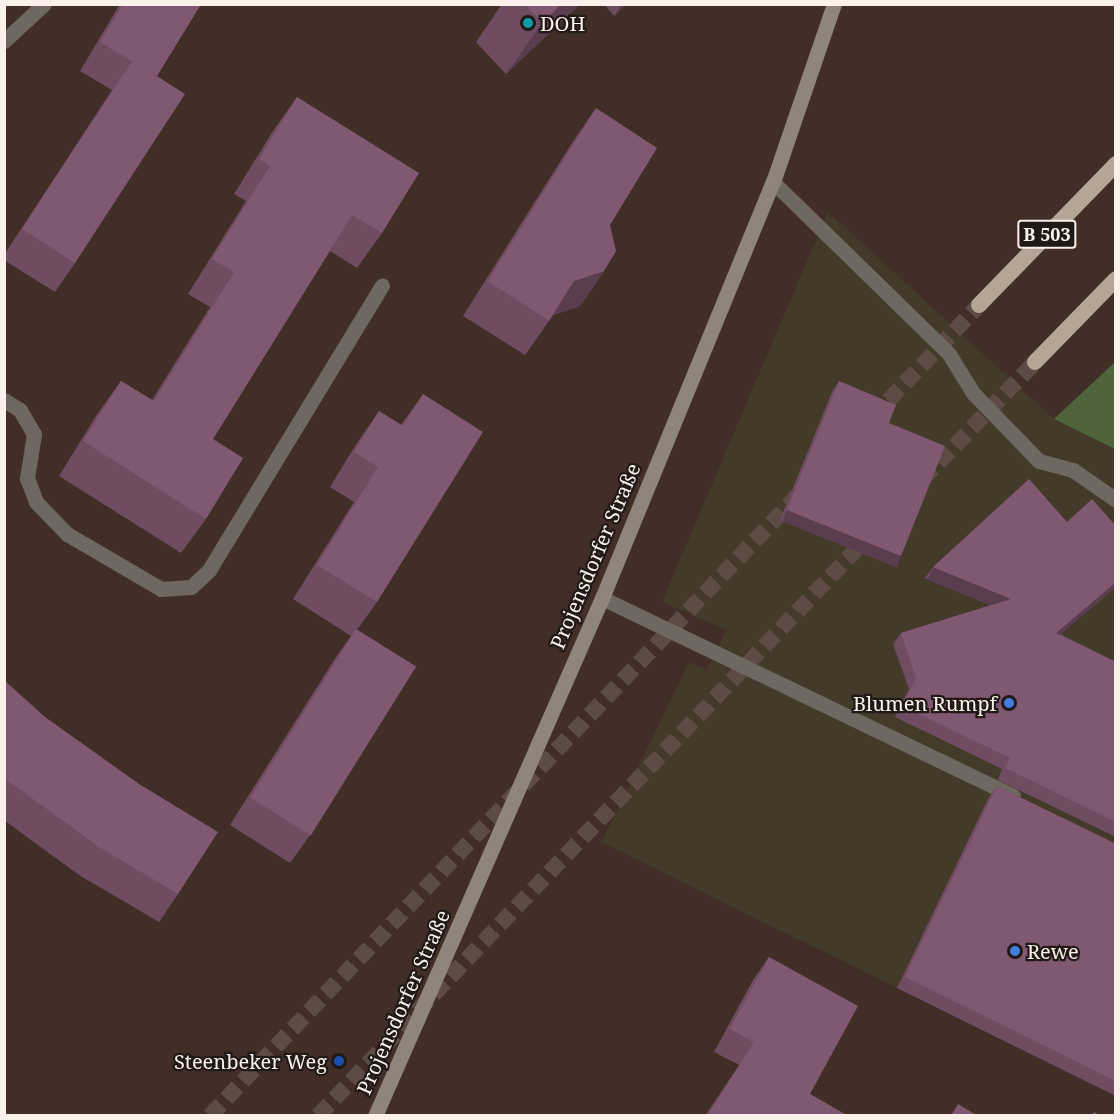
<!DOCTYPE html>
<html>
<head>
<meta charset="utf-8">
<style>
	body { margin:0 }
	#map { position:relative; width:1120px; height:1120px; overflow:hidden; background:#412f27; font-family:"Noto Serif",serif }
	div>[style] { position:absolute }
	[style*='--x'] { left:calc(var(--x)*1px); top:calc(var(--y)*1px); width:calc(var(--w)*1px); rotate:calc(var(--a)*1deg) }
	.commercial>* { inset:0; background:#443a2a }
	.forest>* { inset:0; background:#4f643d }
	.trunk-tunnel>* { height:16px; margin-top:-8px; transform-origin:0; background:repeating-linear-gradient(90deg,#5d4c44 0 16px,transparent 0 24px) }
	.service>* { height:15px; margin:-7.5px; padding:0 7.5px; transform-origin:7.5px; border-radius:7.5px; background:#6e6861 }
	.secondary>* { height:15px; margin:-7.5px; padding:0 7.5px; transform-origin:7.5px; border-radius:7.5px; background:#8f857a }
	.trunk>* { height:16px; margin:-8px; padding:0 8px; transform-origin:8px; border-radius:8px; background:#b4a696 }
	.wall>* { inset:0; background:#6f4c62 }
	.shaded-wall>* { inset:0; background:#5a3e50; transform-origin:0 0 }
	.building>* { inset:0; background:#815872; transform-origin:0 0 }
	.dots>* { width:16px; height:16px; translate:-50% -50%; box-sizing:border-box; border:3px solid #211916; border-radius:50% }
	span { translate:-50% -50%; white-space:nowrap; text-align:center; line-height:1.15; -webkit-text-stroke:4.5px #211916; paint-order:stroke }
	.shield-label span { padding:2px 4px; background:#211916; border:2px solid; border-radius:4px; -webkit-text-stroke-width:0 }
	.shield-label { font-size:18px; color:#fcf0eb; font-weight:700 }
	.poi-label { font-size:20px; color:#fcf0eb }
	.left { translate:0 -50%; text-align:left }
	.right { translate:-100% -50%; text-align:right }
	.street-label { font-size:20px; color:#fcf0eb }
	.frame { position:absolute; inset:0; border:6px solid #fcf0eb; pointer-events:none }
</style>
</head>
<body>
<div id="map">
	<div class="commercial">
		<div style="clip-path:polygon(828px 212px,1054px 419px,1115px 449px,1115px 1096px,602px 842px,689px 662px,707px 670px,726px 630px,662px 602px)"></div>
	</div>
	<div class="forest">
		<div style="clip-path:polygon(1115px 362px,1115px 449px,1054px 419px)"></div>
	</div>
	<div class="trunk-tunnel">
		<div style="--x:872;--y:418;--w:156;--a:-46.6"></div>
		<div style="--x:922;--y:480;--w:163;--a:-46.2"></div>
		<div style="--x:210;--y:1116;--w:855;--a:-46.56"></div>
		<div style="--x:318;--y:1116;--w:800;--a:-46.47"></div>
	</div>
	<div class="service">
		<div style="--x:4;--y:41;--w:54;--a:-42.8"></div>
		<div style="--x:773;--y:182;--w:246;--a:44.3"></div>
		<div style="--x:949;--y:354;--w:46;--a:58.4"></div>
		<div style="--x:973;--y:393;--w:95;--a:45.9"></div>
		<div style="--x:1039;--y:461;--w:35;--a:15"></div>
		<div style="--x:1073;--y:470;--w:52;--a:34.9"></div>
		<div style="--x:4;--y:400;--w:19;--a:32"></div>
		<div style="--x:20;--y:410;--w:28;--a:60"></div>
		<div style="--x:34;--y:434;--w:45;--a:99"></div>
		<div style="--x:27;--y:478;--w:26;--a:69"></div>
		<div style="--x:36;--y:502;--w:45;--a:45.9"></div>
		<div style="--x:67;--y:534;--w:109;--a:30.3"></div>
		<div style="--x:161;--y:589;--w:30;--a:-4"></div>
		<div style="--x:191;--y:587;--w:25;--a:-43"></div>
		<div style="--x:209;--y:570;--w:333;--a:-58.7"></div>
		<div style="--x:602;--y:598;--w:456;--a:25.7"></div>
	</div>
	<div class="secondary">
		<div style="--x:375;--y:1116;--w:566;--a:-66.34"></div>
		<div style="--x:602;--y:598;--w:450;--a:-67.7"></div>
		<div style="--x:773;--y:182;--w:188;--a:-71.1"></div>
	</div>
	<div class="trunk">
		<div style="--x:979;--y:305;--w:197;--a:-45.8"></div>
		<div style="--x:1035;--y:362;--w:116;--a:-45.7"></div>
	</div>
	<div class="wall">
		<div style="clip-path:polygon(120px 4px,201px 4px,157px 76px,75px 263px,55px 292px,4px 260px,4px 255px,112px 90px,80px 71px)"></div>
		<div style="clip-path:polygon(502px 4px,580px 4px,506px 74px,476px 42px)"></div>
		<div style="clip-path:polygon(604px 4px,626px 4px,614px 16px)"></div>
		<div style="clip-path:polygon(297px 97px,382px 233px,357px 268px,330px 251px,213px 439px,206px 519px,181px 553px,59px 476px,96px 416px,121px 381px,152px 400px,210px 307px,188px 294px,246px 201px,234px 194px,273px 131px)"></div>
		<div style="clip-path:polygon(596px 108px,610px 225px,604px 271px,580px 306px,553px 315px,525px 355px,463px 316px,572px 143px)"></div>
		<div style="clip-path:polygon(839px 381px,889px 423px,901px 556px,894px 566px,780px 520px,832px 392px)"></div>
		<div style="clip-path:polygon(423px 394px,377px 602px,357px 630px,310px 835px,290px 863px,230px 825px,336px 657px,351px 636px,293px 599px,354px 502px,330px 487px,355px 446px,379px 411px,401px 425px)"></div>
		<div style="clip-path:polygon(1067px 522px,1116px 526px,1116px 587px,1060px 634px,1116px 662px,1116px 837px,998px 780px,1002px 769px,895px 717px,909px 689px,893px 644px,901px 633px,991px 605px,925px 578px,933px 567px)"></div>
		<div style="clip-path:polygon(4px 680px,178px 894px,159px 922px,79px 875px,4px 820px)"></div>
		<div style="clip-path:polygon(997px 786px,1116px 844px,1116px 1096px,897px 988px,989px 797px)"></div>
		<div style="clip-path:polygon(769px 957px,810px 1094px,848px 1116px,705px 1116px,739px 1065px,714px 1052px,753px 980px)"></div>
	</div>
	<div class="shaded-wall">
		<div style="clip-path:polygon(561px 4px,580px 4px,506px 74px,542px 23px)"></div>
		<div style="clip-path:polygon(622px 4px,626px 4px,614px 16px)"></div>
		<div style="clip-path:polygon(604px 271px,580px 306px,550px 316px,574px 281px)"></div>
		<div style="left:787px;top:510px;width:123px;height:12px;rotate:22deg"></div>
		<div style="left:933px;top:567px;width:84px;height:14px;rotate:22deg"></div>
		<div style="clip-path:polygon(1116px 582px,1116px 587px,1049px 644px,1056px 633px)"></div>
	</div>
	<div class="building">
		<div style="clip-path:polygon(123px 4px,201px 4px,157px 76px,138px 64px,185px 94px,75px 263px,22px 229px,132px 61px,100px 42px)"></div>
		<div style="clip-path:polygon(525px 4px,561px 4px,542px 23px)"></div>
		<div style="clip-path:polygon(297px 97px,419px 173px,382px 233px,352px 215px,213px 439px,243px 458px,206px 519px,83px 441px,121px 381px,154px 401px,234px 272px,212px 259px,270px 166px,259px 159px)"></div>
		<div style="clip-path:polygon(596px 108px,657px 148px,610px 225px,616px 251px,604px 271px,574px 281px,549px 321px,488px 281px)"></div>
		<div style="clip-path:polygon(839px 381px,896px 405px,889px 423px,945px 446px,901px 556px,787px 510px)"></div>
		<div style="clip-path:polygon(423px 394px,483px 432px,377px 602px,317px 565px,378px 467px,354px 452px,379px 411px,403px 426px)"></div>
		<div style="clip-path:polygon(1029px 479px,1067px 522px,1092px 499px,1116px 526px,1116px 582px,1056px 633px,1116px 662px,1116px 822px,1005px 768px,1010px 758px,902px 706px,916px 678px,901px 633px,1011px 599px,933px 567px)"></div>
		<div style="left:356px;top:629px;width:71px;height:199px;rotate:32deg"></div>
		<div style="clip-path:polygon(4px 680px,45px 717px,139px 784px,218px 832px,178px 894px,99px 847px,4px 778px)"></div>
		<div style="clip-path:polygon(997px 786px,1116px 844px,1116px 1081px,905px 977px)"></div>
		<div style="clip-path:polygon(769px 957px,858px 1006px,810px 1094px,848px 1116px,707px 1116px,754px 1042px,730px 1029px)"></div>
		<div style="clip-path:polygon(958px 1104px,978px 1116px,951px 1116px)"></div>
		<div style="clip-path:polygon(1094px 1112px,1101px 1116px,1092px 1116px)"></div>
	</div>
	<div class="dots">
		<div style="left:528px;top:23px;background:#0f9aa8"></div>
		<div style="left:1009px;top:703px;background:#3f7fe0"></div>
		<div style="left:1015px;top:951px;background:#3f7fe0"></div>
		<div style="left:339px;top:1061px;background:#1a4fb4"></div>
	</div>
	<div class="shield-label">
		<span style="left:1047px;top:234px">B 503</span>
	</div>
	<div class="poi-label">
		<span class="left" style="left:540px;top:23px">DOH</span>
		<span class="right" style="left:997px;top:703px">Blumen Rumpf</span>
		<span class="left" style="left:1027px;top:951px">Rewe</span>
		<span class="right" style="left:327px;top:1061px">Steenbeker Weg</span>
	</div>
	<div class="street-label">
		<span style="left:595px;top:556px;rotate:-67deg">Projensdorfer Straße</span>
		<span style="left:403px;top:1002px;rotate:-66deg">Projensdorfer Straße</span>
	</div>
	<div class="frame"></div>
</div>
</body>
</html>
